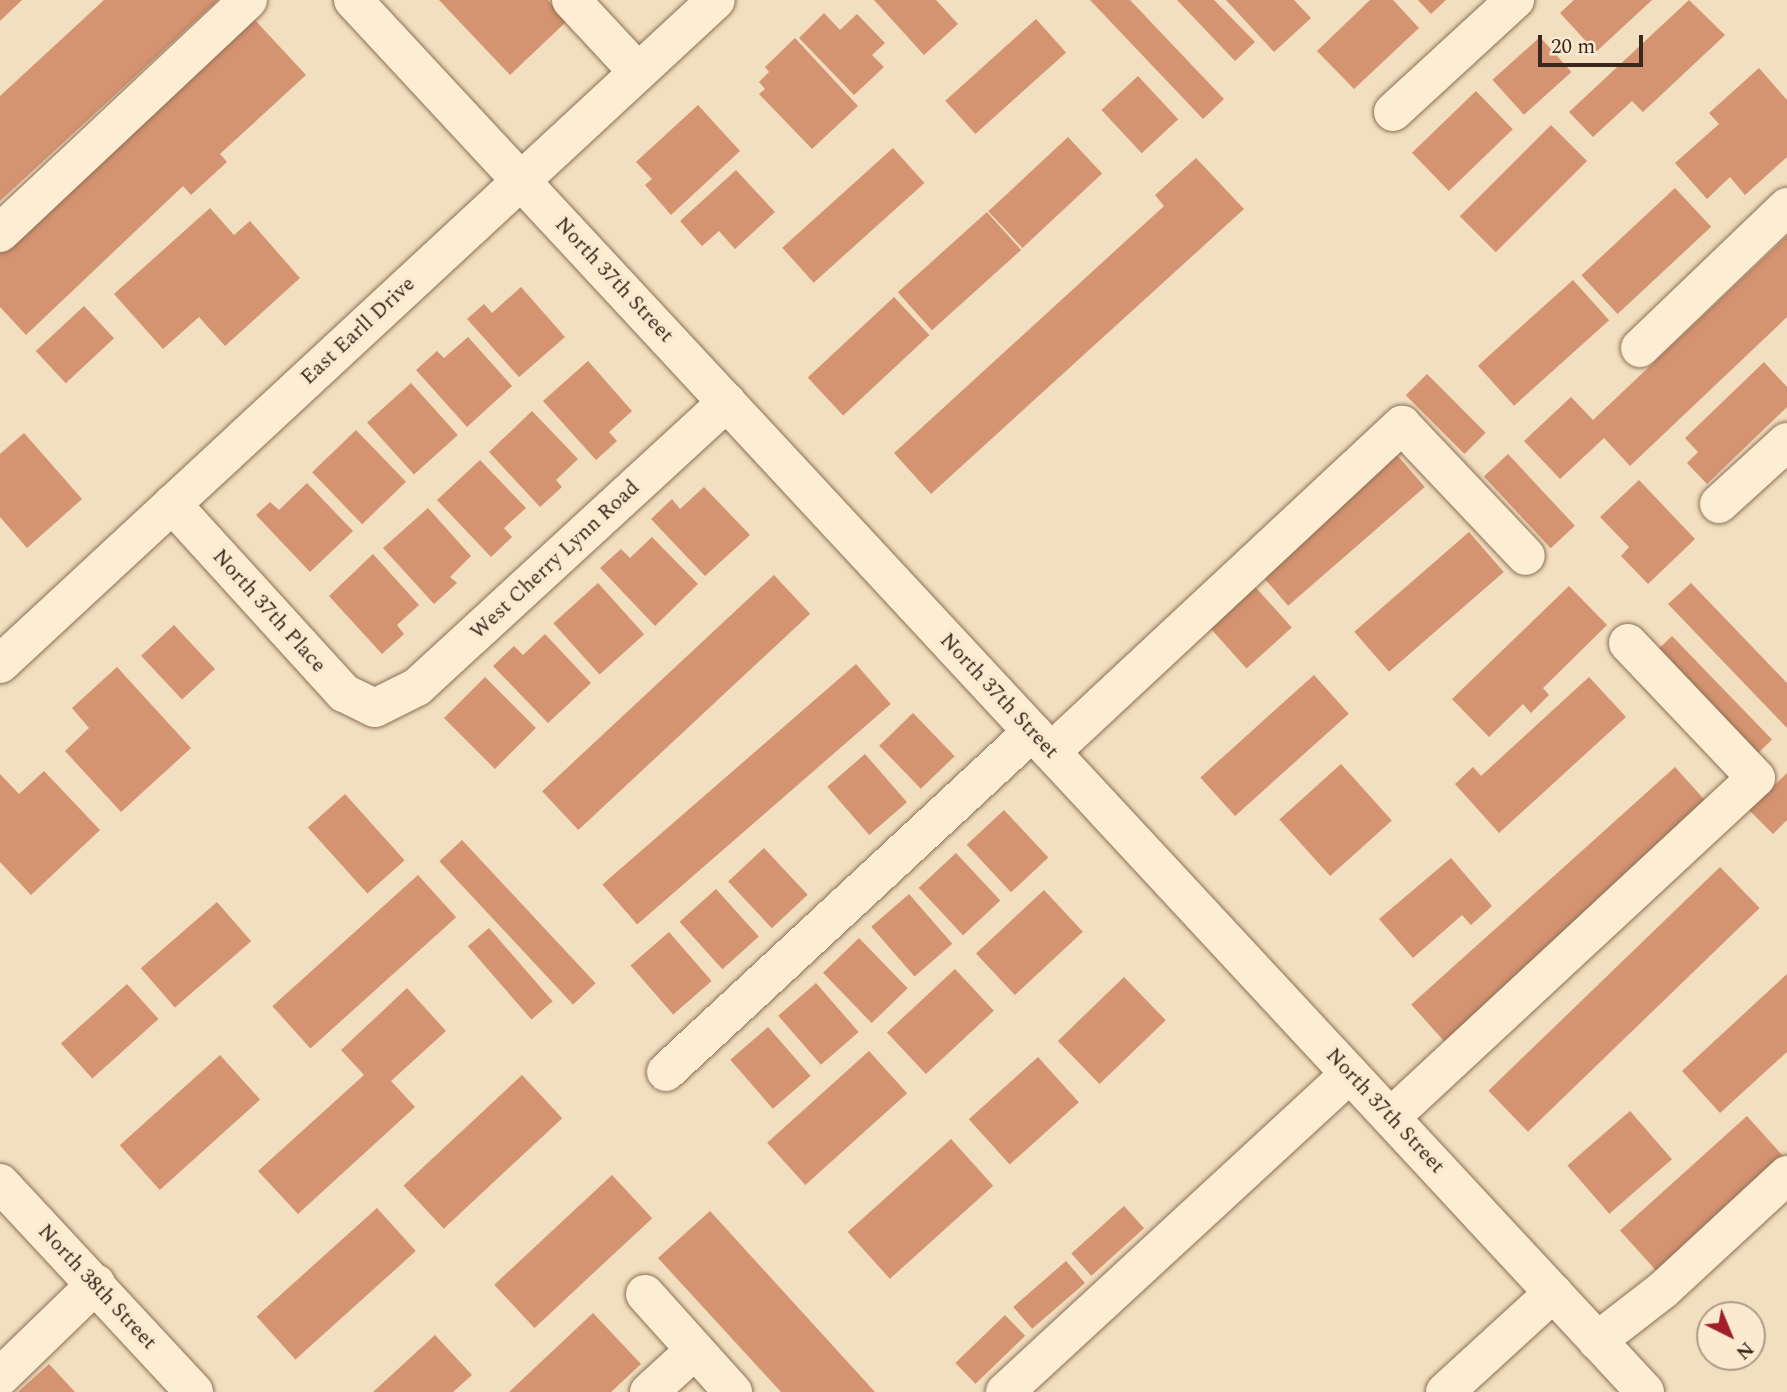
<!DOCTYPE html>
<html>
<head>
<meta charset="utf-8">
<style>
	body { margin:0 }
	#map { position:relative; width:1787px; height:1392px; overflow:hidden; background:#f2dfbf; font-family:Spectral,serif }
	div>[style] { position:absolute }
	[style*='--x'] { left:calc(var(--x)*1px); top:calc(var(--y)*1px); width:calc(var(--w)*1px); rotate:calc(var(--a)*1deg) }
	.building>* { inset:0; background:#d49371; transform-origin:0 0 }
	.roads { filter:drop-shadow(0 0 2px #8d6f55) drop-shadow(0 0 2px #8d6f55) }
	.minor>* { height:38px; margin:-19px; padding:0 19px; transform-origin:19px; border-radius:19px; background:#fcedd3 }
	span { translate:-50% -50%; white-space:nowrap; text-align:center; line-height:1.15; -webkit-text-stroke:7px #f9ead0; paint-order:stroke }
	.street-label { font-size:21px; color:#3b281c }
	.north { position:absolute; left:1696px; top:1301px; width:70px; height:70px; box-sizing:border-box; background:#f9ead0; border:2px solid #ad9c88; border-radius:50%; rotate:137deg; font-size:19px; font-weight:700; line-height:28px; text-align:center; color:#3b281c }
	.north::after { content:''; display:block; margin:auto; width:24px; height:32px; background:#a21f2a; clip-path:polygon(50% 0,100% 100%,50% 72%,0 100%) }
	.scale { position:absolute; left:1538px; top:35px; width:105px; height:32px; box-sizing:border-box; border:4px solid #3b281c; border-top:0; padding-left:9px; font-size:21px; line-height:24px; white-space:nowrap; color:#3b281c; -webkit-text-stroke:5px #f9ead0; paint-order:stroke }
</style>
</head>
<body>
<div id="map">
	<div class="building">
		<div style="clip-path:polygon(0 0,22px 0,0 21px)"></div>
		<div style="clip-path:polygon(104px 0,218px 0,0 201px,0 96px)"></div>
		<div style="clip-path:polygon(439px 0,548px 0,567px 21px,510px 75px)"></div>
		<div style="clip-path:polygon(874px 0,936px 0,958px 24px,924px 55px)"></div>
		<div style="clip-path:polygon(1090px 0,1130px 0,1224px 99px,1203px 119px)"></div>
		<div style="clip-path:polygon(1177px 0,1214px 0,1255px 42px,1235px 61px)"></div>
		<div style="clip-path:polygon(1226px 0,1294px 0,1311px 18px,1274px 52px)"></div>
		<div style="clip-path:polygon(1370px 0,1393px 0,1419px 28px,1354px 89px,1317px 51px)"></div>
		<div style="clip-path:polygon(1418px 0,1446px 0,1431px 14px)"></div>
		<div style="clip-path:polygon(1574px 0,1652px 0,1596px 52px,1560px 13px)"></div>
		<div style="clip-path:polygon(1689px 0,1725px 35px,1643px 112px,1632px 101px,1593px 137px,1569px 112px)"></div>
		<div style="clip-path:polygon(824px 13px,840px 30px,857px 14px,885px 43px,872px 55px,884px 67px,854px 95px,799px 38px)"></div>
		<div style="clip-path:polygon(253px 18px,306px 75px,220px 154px,227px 162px,191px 195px,183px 186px,26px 335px,0 307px,0 251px)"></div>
		<div style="left:1036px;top:19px;width:45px;height:122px;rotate:48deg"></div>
		<div style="left:1540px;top:37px;width:47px;height:64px;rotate:48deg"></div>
		<div style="clip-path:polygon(795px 38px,858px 106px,812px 149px,759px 94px,765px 89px,759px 82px,769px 72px,765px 67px)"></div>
		<div style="clip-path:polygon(1759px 68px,1787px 100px,1787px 157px,1745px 195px,1730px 177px,1707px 199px,1675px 163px,1719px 124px,1709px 113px)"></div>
		<div style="left:1138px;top:76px;width:59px;height:50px;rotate:47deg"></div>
		<div style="left:1476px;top:91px;width:53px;height:89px;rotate:46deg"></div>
		<div style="clip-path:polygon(698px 105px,740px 151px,671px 215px,645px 185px,652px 179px,636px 162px)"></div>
		<div style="left:1551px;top:125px;width:51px;height:129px;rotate:45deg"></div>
		<div style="left:1068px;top:137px;width:50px;height:109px;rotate:47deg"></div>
		<div style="left:893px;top:148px;width:47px;height:149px;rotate:48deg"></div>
		<div style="clip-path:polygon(1196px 158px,1244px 209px,931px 494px,894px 453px,1164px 206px,1155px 195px)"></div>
		<div style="clip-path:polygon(736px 170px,775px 212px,735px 249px,719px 231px,702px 246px,680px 221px)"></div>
		<div style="left:1675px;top:188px;width:53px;height:128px;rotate:47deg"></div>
		<div style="clip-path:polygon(210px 208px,234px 235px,250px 221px,300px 278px,225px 346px,199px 317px,163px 349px,114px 294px)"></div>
		<div style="left:987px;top:212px;width:51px;height:120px;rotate:48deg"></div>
		<div style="clip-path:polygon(1787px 236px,1787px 317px,1630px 466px,1604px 438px,1560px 479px,1524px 441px,1571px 397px,1593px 420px)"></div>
		<div style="left:1573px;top:280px;width:54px;height:128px;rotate:48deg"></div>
		<div style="clip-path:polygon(521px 287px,565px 337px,519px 377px,467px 319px,484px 304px,492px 313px)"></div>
		<div style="left:894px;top:297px;width:52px;height:118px;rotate:47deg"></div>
		<div style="left:84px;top:306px;width:44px;height:66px;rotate:47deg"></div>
		<div style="clip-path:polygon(468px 337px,512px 386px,467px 427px,416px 370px,437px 351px,444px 358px)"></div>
		<div style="clip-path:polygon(588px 361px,632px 411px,609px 432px,617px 441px,596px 460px,543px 401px)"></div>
		<div style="clip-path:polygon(1764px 362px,1787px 387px,1787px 407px,1707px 484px,1687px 463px,1698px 452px,1685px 438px)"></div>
		<div style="left:1427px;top:374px;width:83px;height:30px;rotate:45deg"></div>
		<div style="left:411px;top:383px;width:70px;height:59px;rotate:48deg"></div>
		<div style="clip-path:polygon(532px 411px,578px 459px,556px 480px,562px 487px,540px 507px,489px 452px)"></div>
		<div style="left:356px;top:430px;width:72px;height:61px;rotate:46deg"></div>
		<div style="clip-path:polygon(24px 433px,82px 499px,27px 548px,0 517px,0 454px)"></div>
		<div style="left:1390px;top:447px;width:53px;height:181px;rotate:49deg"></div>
		<div style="left:1508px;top:454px;width:98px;height:33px;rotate:47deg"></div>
		<div style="clip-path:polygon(480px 460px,526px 508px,504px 528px,512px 537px,491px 557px,437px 500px)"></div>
		<div style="clip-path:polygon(1639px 480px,1695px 539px,1648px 584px,1621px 556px,1629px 547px,1600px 517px)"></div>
		<div style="clip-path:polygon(307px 483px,353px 531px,310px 572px,256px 515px,270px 502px,279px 510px)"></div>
		<div style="clip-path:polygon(704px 487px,750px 535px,705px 576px,651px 519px,672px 499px,680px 509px)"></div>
		<div style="clip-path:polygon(428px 508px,471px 556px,450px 577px,457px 583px,434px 604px,383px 548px)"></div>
		<div style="left:1469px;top:532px;width:53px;height:152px;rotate:49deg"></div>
		<div style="clip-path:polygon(652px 537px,698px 584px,655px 626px,600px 568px,621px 549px,630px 558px)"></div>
		<div style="clip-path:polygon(373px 554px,419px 605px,397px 625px,404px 634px,382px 654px,329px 596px)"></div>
		<div style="left:774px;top:575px;width:53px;height:317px;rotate:47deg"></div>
		<div style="left:1249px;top:580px;width:64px;height:61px;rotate:48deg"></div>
		<div style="left:598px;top:583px;width:69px;height:60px;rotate:48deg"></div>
		<div style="clip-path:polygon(1691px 583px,1787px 683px,1787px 728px,1668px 604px)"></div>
		<div style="clip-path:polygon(1569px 586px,1607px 625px,1543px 688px,1549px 695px,1531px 713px,1523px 704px,1489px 737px,1452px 699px)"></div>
		<div style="left:174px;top:625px;width:60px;height:45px;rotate:47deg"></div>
		<div style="clip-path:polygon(545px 634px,591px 683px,548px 723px,493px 666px,514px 646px,523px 655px)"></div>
		<div style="left:1672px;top:636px;width:144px;height:30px;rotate:46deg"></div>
		<div style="left:856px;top:664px;width:53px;height:336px;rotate:49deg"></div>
		<div style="clip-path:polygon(117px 667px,191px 748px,121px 812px,65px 751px,89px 728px,72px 708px)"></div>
		<div style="left:1314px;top:675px;width:52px;height:153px;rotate:48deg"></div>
		<div style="left:485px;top:677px;width:72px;height:58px;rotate:45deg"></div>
		<div style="clip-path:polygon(1589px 677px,1626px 717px,1499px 833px,1455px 784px,1473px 767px,1481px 776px)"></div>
		<div style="left:913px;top:713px;width:60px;height:47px;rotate:46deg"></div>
		<div style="left:865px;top:754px;width:64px;height:50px;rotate:49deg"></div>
		<div style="left:1341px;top:764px;width:76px;height:83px;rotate:48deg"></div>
		<div style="left:1675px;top:767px;width:52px;height:355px;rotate:48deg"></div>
		<div style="clip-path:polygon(44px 771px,100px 830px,31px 895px,0 862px,0 774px,19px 794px)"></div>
		<div style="clip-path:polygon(1787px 773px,1787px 820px,1773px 834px,1749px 810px)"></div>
		<div style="left:345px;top:794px;width:89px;height:50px;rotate:48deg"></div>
		<div style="left:1004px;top:810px;width:65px;height:51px;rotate:47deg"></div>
		<div style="left:462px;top:840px;width:196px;height:31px;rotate:47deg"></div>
		<div style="left:764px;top:848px;width:64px;height:49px;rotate:47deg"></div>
		<div style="left:956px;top:853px;width:65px;height:51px;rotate:47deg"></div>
		<div style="clip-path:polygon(1451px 858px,1492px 906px,1471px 925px,1462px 915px,1413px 958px,1379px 919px)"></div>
		<div style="left:1720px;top:867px;width:57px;height:322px;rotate:46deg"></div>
		<div style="left:418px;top:875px;width:57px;height:196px;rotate:48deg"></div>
		<div style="left:716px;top:889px;width:64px;height:49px;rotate:48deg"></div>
		<div style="left:1044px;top:890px;width:57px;height:93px;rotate:47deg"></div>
		<div style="left:909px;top:894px;width:66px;height:50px;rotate:49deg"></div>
		<div style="left:217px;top:902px;width:52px;height:101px;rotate:49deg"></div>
		<div style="left:489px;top:928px;width:97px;height:28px;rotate:49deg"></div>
		<div style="left:669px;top:932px;width:65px;height:51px;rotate:49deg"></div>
		<div style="left:859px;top:938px;width:70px;height:50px;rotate:46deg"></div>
		<div style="left:955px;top:969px;width:57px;height:93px;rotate:47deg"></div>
		<div style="clip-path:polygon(1787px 974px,1787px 1052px,1720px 1113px,1682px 1071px)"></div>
		<div style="left:1124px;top:977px;width:60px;height:92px;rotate:46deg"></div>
		<div style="left:816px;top:983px;width:65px;height:50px;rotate:49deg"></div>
		<div style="left:127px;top:984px;width:47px;height:89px;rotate:48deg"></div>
		<div style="clip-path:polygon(407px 988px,446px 1031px,391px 1081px,415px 1107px,298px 1214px,258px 1171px,364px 1075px,341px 1050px)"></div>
		<div style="left:768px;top:1027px;width:65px;height:50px;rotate:49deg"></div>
		<div style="left:869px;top:1051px;width:57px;height:137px;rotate:48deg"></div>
		<div style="left:220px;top:1055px;width:60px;height:135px;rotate:48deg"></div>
		<div style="left:1038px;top:1057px;width:61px;height:93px;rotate:48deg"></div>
		<div style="left:522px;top:1075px;width:59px;height:162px;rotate:47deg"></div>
		<div style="left:1630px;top:1111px;width:64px;height:83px;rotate:49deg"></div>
		<div style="left:1747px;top:1116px;width:54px;height:171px;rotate:48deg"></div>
		<div style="left:951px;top:1139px;width:63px;height:139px;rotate:48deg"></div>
		<div style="left:612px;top:1175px;width:59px;height:161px;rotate:47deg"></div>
		<div style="left:1124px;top:1206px;width:30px;height:71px;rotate:48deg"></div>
		<div style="left:377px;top:1208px;width:58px;height:162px;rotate:48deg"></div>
		<div style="clip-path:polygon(710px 1211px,875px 1392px,781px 1392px,658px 1258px)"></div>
		<div style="left:1066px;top:1261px;width:29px;height:70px;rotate:49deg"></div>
		<div style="clip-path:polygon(593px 1313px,641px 1364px,611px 1392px,509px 1392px)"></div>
		<div style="left:1005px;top:1315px;width:29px;height:69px;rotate:46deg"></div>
		<div style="clip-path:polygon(435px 1335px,472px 1375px,453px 1392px,373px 1392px)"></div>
		<div style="clip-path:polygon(49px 1364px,75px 1392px,18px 1392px)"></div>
	</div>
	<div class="roads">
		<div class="minor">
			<div style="--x:353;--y:0;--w:1899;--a:47.13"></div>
			<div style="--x:571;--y:0;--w:98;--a:47.1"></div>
			<div style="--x:1393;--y:112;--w:166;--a:-42.6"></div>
			<div style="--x:0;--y:233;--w:340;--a:-43.2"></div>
			<div style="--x:1640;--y:348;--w:204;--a:-43.8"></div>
			<div style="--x:172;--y:504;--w:256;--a:47.7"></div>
			<div style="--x:344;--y:693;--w:34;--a:26"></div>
			<div style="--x:375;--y:708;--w:47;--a:-26.6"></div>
			<div style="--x:417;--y:687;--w:421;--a:-42.6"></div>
			<div style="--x:1719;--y:504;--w:92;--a:-42.4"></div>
			<div style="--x:0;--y:664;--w:976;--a:-42.84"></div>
			<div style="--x:1051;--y:752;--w:480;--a:-43"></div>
			<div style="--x:1402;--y:425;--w:180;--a:46.6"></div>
			<div style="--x:666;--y:1072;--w:500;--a:-42.9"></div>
			<div style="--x:1391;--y:1117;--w:498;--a:-42.9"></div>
			<div style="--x:1756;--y:778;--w:186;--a:-133.5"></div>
			<div style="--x:0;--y:1183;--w:285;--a:47.1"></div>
			<div style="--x:645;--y:1294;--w:132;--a:48.1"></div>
			<div style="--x:1597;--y:1341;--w:85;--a:-37.8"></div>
			<div style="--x:1664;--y:1289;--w:168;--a:-42.8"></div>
			<div style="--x:0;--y:1377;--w:134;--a:-44.1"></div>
			<div style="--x:649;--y:1392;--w:62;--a:-42.4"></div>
			<div style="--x:1005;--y:1392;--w:469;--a:-42.7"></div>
			<div style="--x:1445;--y:1392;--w:147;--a:-42.5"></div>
		</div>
	</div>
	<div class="street-label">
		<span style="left:614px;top:280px;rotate:47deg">North 37th Street</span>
		<span style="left:358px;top:331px;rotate:-43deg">East Earll Drive</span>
		<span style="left:555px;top:560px;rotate:-43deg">West Cherry Lynn Road</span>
		<span style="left:269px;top:611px;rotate:48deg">North 37th Place</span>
		<span style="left:999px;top:696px;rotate:47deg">North 37th Street</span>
		<span style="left:1385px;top:1111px;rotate:47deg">North 37th Street</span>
		<span style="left:97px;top:1287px;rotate:47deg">North 38th Street</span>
	</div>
	<div class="north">N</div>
	<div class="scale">20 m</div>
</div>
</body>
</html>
